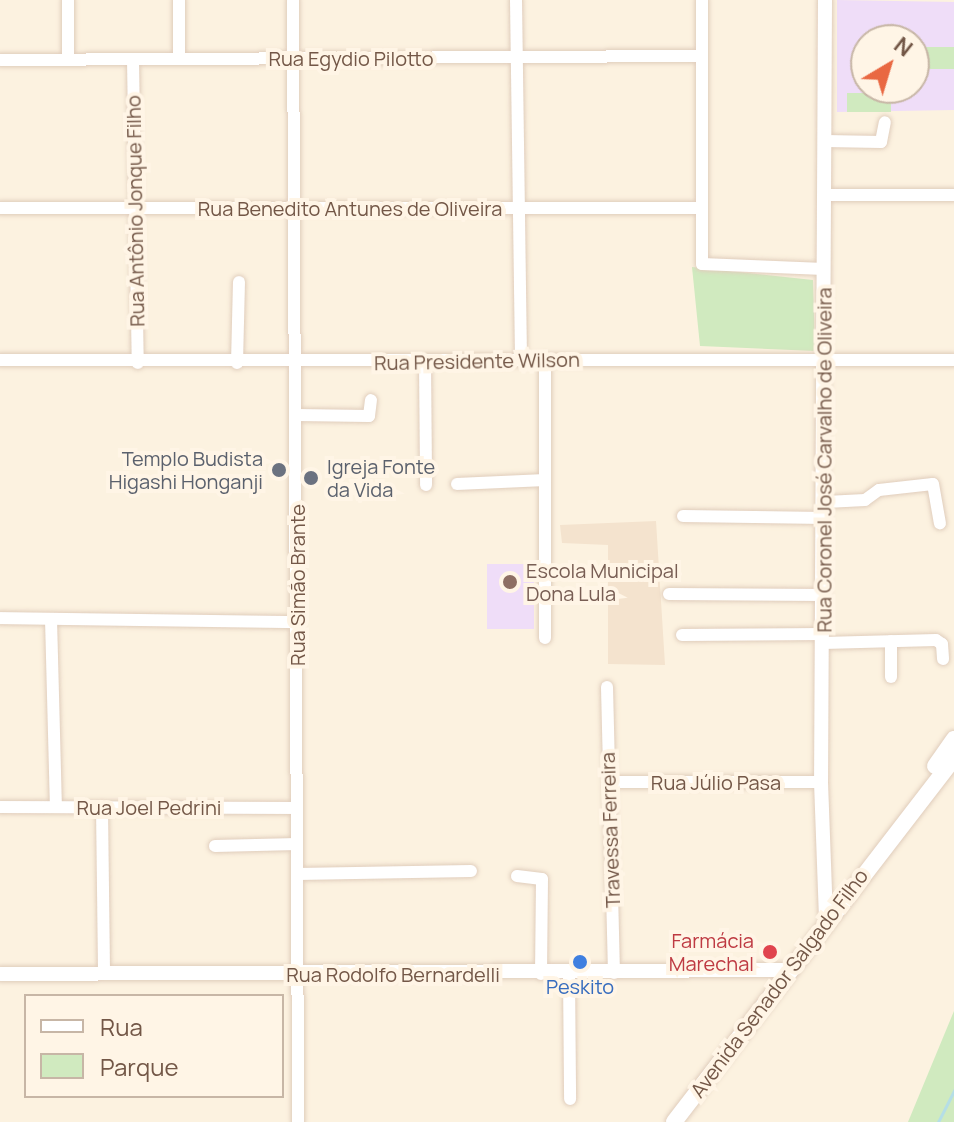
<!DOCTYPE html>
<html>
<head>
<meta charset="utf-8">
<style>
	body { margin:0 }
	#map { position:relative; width:954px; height:1122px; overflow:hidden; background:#fcf2e0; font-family:Manrope,sans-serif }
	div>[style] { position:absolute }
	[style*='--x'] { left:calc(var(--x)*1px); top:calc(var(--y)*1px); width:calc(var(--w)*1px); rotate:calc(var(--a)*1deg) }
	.residential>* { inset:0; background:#f4e3ce }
	.education>* { inset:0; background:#efddf8; transform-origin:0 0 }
	.green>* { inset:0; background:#d0eabf; transform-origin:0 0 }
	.stream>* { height:3px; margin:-1.5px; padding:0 1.5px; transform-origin:1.5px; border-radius:1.5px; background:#b5dee6 }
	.roads { filter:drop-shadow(0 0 2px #e0cdbc) drop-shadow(0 0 2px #e0cdbc) }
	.minor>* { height:12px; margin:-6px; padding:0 6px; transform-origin:6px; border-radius:6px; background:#fff }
	.tertiary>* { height:14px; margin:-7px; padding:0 7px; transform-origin:7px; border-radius:7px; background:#fff }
	.secondary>* { height:16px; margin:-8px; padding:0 8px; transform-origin:8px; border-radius:8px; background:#fff }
	.dots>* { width:22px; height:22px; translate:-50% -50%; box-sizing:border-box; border:4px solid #fff5e6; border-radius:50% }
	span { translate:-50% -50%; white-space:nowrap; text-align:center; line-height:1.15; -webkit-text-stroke:8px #fff5e6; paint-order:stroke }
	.street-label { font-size:20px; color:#735747 }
	.worship-label { font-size:20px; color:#5b616d }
	.right { translate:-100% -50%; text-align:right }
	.left { translate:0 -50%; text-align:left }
	.education-label { font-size:20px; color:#785e54 }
	.health-label { font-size:20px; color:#be3a42 }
	.shop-label { font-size:20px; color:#366cbe }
	.legend { position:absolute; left:24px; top:994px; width:260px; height:104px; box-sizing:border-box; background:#fff5e6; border:2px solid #c7b6a6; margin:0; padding:10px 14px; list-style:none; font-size:24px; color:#735747 }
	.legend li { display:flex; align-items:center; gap:16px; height:40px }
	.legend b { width:40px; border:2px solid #c7b6a6 }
	.north { position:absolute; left:850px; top:24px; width:80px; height:80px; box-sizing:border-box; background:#fff5e6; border:2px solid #c7b6a6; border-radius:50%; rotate:38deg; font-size:22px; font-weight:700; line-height:32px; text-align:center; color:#735747 }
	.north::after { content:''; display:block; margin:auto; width:28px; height:36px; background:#e96842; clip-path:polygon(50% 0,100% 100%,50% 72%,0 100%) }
</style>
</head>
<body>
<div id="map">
	<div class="residential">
		<div style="clip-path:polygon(656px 521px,665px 665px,608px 664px,608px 545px,562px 543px,560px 525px)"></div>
	</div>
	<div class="education">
		<div style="clip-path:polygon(evenodd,837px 0,954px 2px,954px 110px,837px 112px,837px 0,866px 40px,914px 40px,914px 88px,866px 88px,866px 40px)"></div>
		<div style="left:487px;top:564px;width:47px;height:65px"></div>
	</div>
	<div class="green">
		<div style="left:954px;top:47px;width:22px;height:31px;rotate:90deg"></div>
		<div style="left:847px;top:93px;width:44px;height:19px"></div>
		<div style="clip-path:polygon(692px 267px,813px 280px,815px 351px,700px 346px)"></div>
		<div style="clip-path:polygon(954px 1011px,954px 1122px,908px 1122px)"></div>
	</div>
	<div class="stream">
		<div style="--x:938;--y:1122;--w:36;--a:-63"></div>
	</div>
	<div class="roads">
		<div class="minor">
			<div style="--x:68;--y:0;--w:60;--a:90"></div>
			<div style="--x:293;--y:0;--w:1122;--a:89.74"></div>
			<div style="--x:516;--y:0;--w:359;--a:89.2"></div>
			<div style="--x:702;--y:0;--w:264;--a:90"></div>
			<div style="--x:702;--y:264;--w:122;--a:2.3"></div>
			<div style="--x:179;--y:58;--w:58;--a:-90"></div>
			<div style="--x:0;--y:60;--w:702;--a:-0.33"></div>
			<div style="--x:133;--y:60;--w:303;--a:89.1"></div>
			<div style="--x:825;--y:141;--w:56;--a:1"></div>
			<div style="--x:881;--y:142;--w:20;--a:-79"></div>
			<div style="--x:825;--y:195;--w:129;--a:0"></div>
			<div style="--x:0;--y:208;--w:701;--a:0"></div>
			<div style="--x:545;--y:359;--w:279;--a:90"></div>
			<div style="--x:0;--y:360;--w:954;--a:0"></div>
			<div style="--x:425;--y:361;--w:124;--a:89.5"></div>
			<div style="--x:237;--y:363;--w:81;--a:-88.6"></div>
			<div style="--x:296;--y:415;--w:73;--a:0.8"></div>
			<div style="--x:369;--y:416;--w:16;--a:-83"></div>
			<div style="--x:457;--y:484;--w:88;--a:-2.6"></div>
			<div style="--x:826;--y:502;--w:39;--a:-3"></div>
			<div style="--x:865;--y:500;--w:17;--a:-36"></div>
			<div style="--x:879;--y:490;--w:54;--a:-6.3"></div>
			<div style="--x:933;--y:484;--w:40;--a:80"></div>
			<div style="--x:683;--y:516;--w:142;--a:0.8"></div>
			<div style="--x:669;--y:594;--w:155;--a:0.4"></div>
			<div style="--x:0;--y:618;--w:297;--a:0.8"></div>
			<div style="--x:51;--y:619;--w:188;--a:88.5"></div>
			<div style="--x:682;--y:635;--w:141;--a:-0.4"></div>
			<div style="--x:823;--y:643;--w:113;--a:-1.5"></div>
			<div style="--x:936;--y:640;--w:7;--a:34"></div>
			<div style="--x:942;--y:644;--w:15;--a:86"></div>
			<div style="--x:891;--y:677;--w:36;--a:-90"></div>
			<div style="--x:607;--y:687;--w:286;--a:88.6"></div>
			<div style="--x:611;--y:782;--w:210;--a:0"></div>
			<div style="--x:0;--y:807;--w:297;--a:0.2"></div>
			<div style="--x:102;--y:807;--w:167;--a:89.3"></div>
			<div style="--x:215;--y:846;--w:82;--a:-1.4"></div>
			<div style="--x:297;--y:874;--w:174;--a:-1"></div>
			<div style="--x:517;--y:876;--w:25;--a:7"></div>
			<div style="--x:542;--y:879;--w:95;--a:90.6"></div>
			<div style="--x:569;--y:974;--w:125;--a:89.5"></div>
		</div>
		<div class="tertiary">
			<div style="--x:825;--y:0;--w:782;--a:90.29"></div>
			<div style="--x:821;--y:782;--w:137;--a:87.9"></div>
			<div style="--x:0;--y:974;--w:787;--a:-0.29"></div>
		</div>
		<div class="secondary">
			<div style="--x:935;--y:766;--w:33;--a:-55"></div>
			<div style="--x:674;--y:1122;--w:459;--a:-52.4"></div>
		</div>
	</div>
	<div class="dots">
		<div style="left:279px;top:470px;background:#6b7280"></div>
		<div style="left:311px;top:478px;background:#6b7280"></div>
		<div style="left:510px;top:582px;background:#8d6e63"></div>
		<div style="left:770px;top:952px;background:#e0444e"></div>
		<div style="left:580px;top:962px;background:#3f7fe0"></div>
	</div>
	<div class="street-label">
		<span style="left:351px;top:58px">Rua Egydio Pilotto</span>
		<span style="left:350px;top:208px">Rua Benedito Antunes de Oliveira</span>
		<span style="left:135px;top:211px;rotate:-91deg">Rua Antônio Jonque Filho</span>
		<span style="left:477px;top:361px;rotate:-1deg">Rua Presidente Wilson</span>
		<span style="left:824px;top:460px;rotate:-90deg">Rua Coronel José Carvalho de Oliveira</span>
		<span style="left:297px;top:585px;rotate:-90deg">Rua Simão Brante</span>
		<span style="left:716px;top:782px">Rua Júlio Pasa</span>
		<span style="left:149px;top:807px">Rua Joel Pedrini</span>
		<span style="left:610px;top:830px;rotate:-92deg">Travessa Ferreira</span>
		<span style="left:393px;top:974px">Rua Rodolfo Bernardelli</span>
		<span style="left:779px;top:983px;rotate:-53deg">Avenida Senador Salgado Filho</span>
	</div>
	<div class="worship-label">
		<span class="right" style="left:263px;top:470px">Templo Budista<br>Higashi Honganji</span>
		<span class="left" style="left:327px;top:478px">Igreja Fonte<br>da Vida</span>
	</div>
	<div class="education-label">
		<span class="left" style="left:526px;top:582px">Escola Municipal<br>Dona Lula</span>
	</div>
	<div class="health-label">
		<span class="right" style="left:754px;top:952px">Farmácia<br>Marechal</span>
	</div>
	<div class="shop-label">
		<span style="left:580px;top:986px">Peskito</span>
	</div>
	<ul class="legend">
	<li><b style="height:10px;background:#fff"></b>Rua</li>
	<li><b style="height:22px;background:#d0eabf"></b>Parque</li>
	</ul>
	<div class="north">N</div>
</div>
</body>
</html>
